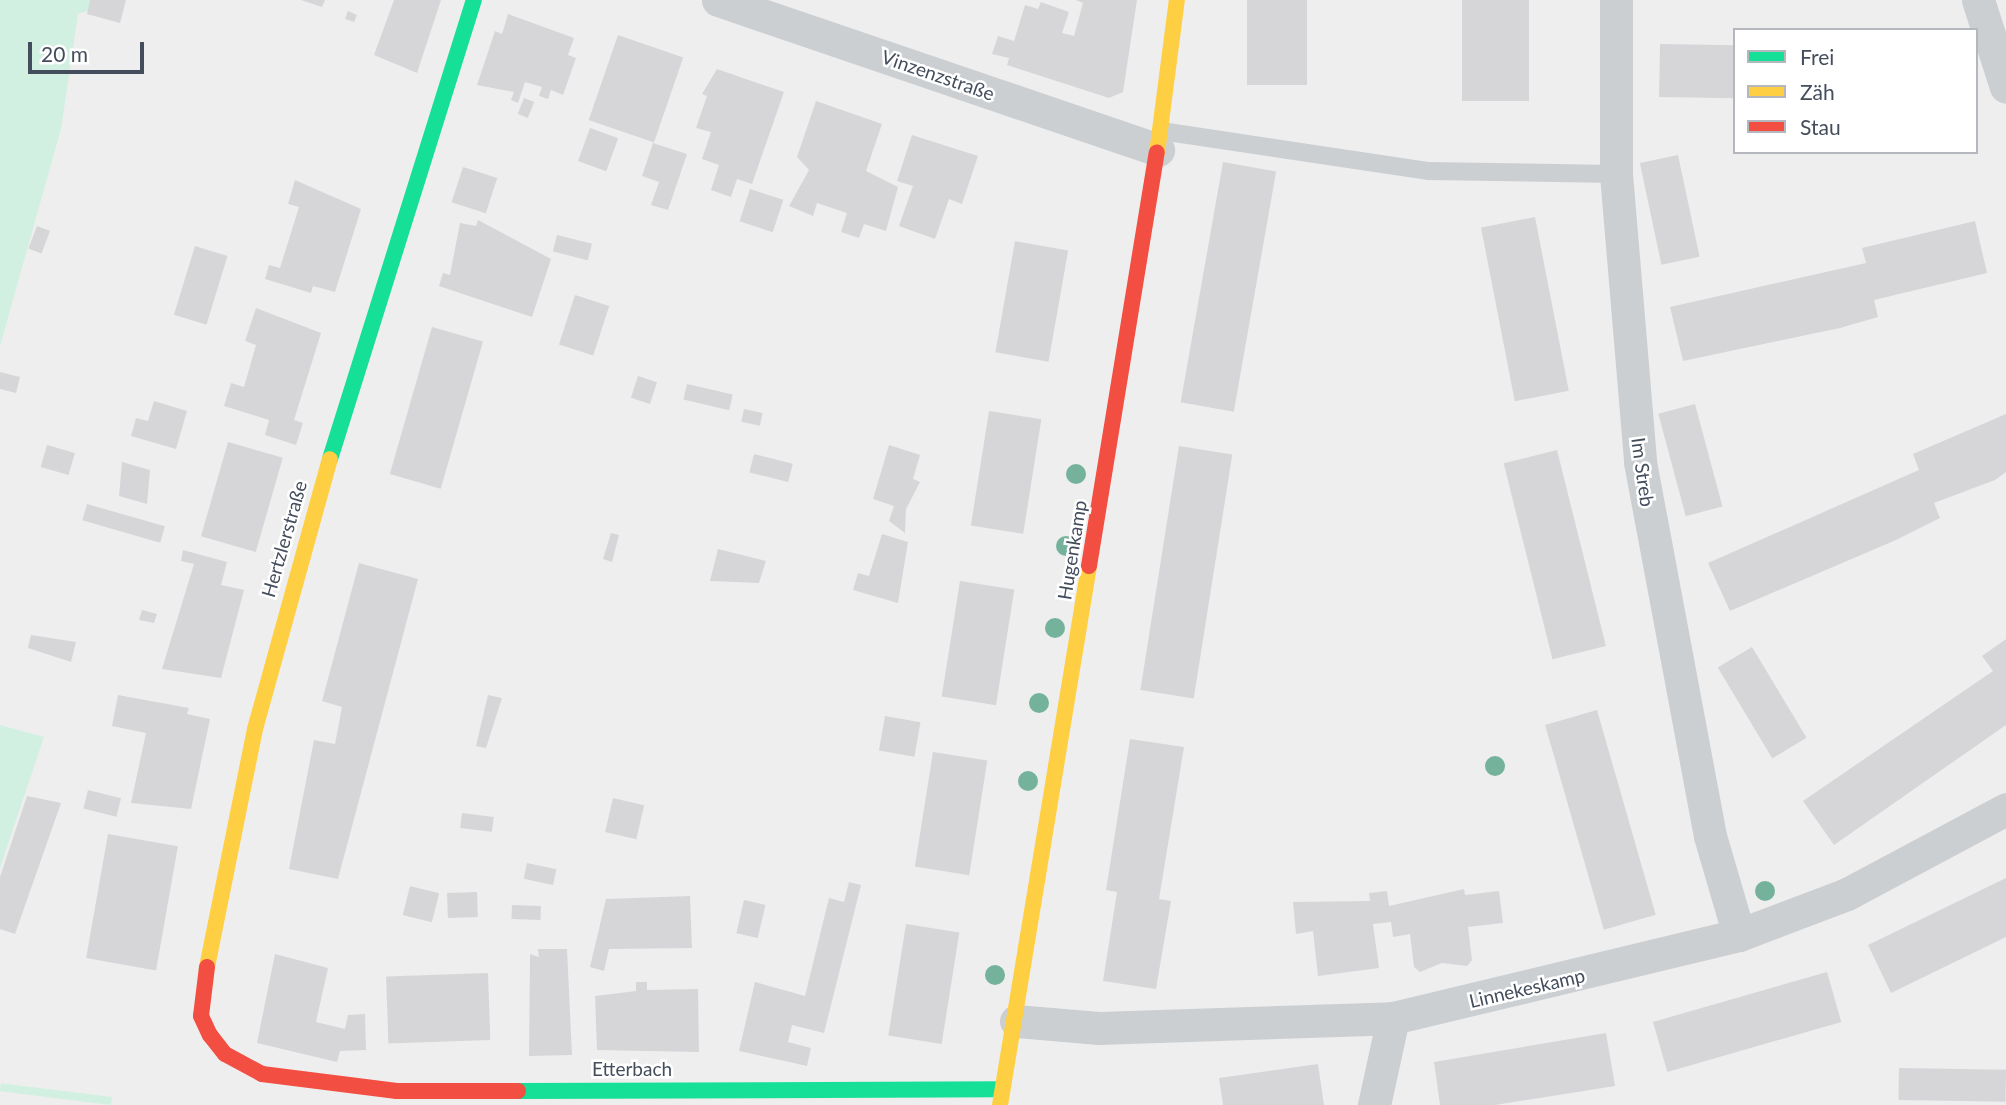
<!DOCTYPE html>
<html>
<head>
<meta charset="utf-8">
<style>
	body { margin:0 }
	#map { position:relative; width:2006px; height:1105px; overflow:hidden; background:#efeeee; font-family:Lato,sans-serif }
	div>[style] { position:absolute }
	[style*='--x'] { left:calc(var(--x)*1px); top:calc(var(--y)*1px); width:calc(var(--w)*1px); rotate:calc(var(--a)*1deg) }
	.green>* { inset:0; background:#d1f0e1; transform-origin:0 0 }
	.building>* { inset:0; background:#d6d6d9; transform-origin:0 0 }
	.lane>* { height:18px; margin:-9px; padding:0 9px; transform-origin:9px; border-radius:9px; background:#cccfd2 }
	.street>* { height:33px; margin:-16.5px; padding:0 16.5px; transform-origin:16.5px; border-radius:16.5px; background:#cccfd2 }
	.fast>* { height:16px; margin:-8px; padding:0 8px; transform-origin:8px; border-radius:8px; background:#16e098 }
	.slow>* { height:16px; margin:-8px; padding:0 8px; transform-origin:8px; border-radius:8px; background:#ffcf43 }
	.jam>* { height:16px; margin:-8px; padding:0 8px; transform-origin:8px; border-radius:8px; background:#f24e42 }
	.trees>* { width:20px; height:20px; margin:-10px; border-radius:50%; background:#75b29c }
	span { translate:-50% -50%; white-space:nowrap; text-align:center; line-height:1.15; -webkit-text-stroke:5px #fff; paint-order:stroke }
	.street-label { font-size:19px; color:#444d5c }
	.legend { position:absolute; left:1733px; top:28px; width:245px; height:126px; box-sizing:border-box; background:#fff; border:2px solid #b4b8be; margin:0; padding:9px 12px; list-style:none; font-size:21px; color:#444d5c }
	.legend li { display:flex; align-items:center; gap:14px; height:35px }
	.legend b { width:35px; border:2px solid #b4b8be }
	.scale { position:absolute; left:28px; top:42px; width:116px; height:32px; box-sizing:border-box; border:4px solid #444d5c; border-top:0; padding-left:9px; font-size:21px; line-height:24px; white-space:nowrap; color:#444d5c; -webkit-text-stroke:5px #fff; paint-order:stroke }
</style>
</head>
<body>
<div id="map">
	<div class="green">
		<div style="clip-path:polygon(0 0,126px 0,78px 14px,61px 129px,0 346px)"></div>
		<div style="clip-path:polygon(0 725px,44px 737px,0 868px)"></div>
		<div style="left:112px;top:1097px;width:8px;height:112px;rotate:97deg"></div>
	</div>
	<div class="building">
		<div style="clip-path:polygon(90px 0,126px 0,120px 23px,87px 14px)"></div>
		<div style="clip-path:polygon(301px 0,325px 0,322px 7px)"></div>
		<div style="clip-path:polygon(394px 0,441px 0,417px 73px,374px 55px)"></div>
		<div style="clip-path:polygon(1076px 0,1137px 0,1123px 92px,1109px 98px,1007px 65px,1009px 58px,992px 54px,998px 36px,1014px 41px,1025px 5px,1038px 9px,1041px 2px,1069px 12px,1062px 33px,1074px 36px,1083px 3px)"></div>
		<div style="left:1247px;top:0;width:60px;height:85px"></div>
		<div style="left:1462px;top:0;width:67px;height:101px"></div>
		<div style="clip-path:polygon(348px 11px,357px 15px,354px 22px,345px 19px)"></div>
		<div style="clip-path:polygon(508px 14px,574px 38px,568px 55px,576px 58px,563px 95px,551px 90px,548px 99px,539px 96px,542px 87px,525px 82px,518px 103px,511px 100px,514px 92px,477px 85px,495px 31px,502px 34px)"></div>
		<div style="left:618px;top:35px;width:69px;height:90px;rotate:19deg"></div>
		<div style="left:1660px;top:44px;width:75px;height:53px;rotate:1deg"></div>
		<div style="clip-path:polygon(717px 69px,784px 92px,752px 184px,737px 179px,731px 197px,711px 190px,719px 165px,702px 159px,711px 132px,696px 128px,707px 96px,702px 94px)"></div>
		<div style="left:524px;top:98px;width:11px;height:17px;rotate:22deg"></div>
		<div style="clip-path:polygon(816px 101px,882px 124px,866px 171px,898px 187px,886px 231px,864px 224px,859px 238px,841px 232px,847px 213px,817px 203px,813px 216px,789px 206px,809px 170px,797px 157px)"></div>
		<div style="left:590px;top:128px;width:30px;height:35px;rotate:20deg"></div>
		<div style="clip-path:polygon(912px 135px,978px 156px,962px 204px,949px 199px,935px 239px,899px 226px,913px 186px,897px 181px)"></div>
		<div style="clip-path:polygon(653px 143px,687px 154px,668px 210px,651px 205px,659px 182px,642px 176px)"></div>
		<div style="left:1678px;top:155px;width:104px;height:39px;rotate:78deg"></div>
		<div style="left:1223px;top:162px;width:54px;height:244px;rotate:10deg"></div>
		<div style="left:463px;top:167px;width:36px;height:37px;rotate:18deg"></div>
		<div style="clip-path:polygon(295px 180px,361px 209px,335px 292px,313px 286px,311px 293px,265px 279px,269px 265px,280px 268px,299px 207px,288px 204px)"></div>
		<div style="left:750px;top:189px;width:35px;height:34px;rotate:18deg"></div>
		<div style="left:1535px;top:217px;width:177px;height:55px;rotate:79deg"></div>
		<div style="clip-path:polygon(478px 220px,551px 259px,532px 317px,439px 286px,443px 273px,450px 275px,460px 223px,476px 226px)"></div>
		<div style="clip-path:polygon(1975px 221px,1987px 273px,1874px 300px,1878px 317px,1840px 328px,1683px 361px,1670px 307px,1866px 263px,1862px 248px)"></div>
		<div style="left:37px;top:226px;width:14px;height:24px;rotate:21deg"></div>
		<div style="left:557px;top:235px;width:36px;height:17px;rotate:14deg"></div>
		<div style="left:1015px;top:241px;width:54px;height:113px;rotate:10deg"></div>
		<div style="left:195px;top:246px;width:34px;height:72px;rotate:17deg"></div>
		<div style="left:575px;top:295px;width:36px;height:52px;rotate:18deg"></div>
		<div style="clip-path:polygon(256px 308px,321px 333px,294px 420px,303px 423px,296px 445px,265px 435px,269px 420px,224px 406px,231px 383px,244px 387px,256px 345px,245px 341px)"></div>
		<div style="left:432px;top:327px;width:53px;height:153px;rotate:16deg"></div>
		<div style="clip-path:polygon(0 372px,20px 377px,16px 393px,0 389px)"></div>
		<div style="left:638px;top:376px;width:20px;height:23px;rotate:18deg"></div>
		<div style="left:687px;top:384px;width:47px;height:16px;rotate:13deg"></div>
		<div style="clip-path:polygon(154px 401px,187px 411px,176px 449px,131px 436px,136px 418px,148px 421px)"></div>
		<div style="left:1695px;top:404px;width:106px;height:38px;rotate:75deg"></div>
		<div style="left:744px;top:409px;width:19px;height:13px;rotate:12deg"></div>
		<div style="left:989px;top:411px;width:53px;height:116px;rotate:9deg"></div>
		<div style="clip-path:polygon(2006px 414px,2006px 472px,1995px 480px,1934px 503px,1940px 518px,1896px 540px,1730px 611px,1708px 563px,1919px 470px,1913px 454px)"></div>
		<div style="left:228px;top:442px;width:57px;height:98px;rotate:16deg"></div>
		<div style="left:47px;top:445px;width:29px;height:23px;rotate:16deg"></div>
		<div style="clip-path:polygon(889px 445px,920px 455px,913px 479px,920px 482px,906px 509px,905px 533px,889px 521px,894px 506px,873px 499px)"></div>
		<div style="left:1179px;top:446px;width:54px;height:247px;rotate:9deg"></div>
		<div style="left:1557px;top:450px;width:202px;height:55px;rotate:76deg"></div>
		<div style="left:754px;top:454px;width:40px;height:19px;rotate:14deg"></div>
		<div style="clip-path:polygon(122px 462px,150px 470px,147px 504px,119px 496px)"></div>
		<div style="left:87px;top:504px;width:81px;height:17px;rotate:16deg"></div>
		<div style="clip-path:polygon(611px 533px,619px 535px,612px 562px,603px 559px)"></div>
		<div style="clip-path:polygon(882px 534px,908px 542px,898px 603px,853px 590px,858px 573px,869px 576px)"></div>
		<div style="clip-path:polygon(718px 549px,766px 561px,759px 583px,710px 581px)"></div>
		<div style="clip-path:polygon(183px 550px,227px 562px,221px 585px,244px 590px,221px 678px,162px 669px,194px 564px,181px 561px)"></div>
		<div style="clip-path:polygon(359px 563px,418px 579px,338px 879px,289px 869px,314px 740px,335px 744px,342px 707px,322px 701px)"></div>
		<div style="left:960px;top:581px;width:55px;height:117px;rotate:9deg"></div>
		<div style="clip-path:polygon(142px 610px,157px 614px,154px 623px,139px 620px)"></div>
		<div style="clip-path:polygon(31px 635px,76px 642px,71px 662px,28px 648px)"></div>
		<div style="clip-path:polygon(2006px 639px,2006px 725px,1834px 845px,1803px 801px,1993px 671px,1982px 656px)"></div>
		<div style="left:1752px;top:647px;width:106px;height:40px;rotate:59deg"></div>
		<div style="clip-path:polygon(118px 695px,189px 708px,187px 714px,210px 719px,191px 809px,131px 803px,146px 733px,112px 726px)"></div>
		<div style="clip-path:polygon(488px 695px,502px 698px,486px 748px,476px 746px)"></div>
		<div style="left:1597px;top:710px;width:213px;height:54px;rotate:74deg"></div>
		<div style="left:885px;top:716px;width:36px;height:35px;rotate:10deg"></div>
		<div style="clip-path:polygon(1130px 739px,1184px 747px,1159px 899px,1171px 901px,1156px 989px,1103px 981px,1117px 892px,1106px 890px)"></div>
		<div style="left:933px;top:752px;width:55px;height:116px;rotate:9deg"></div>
		<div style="left:88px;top:790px;width:34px;height:19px;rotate:14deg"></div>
		<div style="clip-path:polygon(27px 796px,61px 803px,15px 934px,0 929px,0 877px)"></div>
		<div style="left:613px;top:798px;width:32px;height:35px;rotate:13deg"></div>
		<div style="left:462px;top:813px;width:32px;height:15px;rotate:7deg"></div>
		<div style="left:108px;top:834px;width:71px;height:126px;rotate:10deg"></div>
		<div style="left:527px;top:863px;width:30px;height:16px;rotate:12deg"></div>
		<div style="clip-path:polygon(2006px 878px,2006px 937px,1891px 993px,1868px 945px)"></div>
		<div style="clip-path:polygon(849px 882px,861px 885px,824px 1033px,792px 1025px,788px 1042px,811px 1048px,807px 1066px,739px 1051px,755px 982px,805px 996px,829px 898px,844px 902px)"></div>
		<div style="left:410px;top:886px;width:30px;height:30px;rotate:14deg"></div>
		<div style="clip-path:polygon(1464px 889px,1465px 895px,1499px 891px,1503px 923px,1468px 927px,1472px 960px,1467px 966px,1442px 963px,1420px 972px,1414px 967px,1410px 934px,1393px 937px,1391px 922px,1373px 924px,1379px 968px,1318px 976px,1313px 931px,1296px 934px,1293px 902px,1370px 901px,1369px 893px,1387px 891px,1389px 906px)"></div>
		<div style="left:477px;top:892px;width:25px;height:30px;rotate:88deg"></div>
		<div style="clip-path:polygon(690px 896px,692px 948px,609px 949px,604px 971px,590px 967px,606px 899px)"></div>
		<div style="left:744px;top:900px;width:22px;height:34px;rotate:13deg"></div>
		<div style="left:512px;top:905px;width:29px;height:14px;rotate:2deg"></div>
		<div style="left:906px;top:924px;width:54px;height:113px;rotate:9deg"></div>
		<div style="clip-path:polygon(538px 949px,567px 949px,572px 1055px,529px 1056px,530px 954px,539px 957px)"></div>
		<div style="clip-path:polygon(275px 954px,328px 968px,316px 1022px,345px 1029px,348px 1015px,365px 1014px,366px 1050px,340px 1051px,337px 1062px,257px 1043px)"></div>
		<div style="left:1827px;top:972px;width:52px;height:181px;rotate:74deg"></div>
		<div style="left:488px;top:973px;width:67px;height:102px;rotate:88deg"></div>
		<div style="clip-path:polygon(636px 982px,647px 982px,647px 990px,698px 989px,699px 1052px,597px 1050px,595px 996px,636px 991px)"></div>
		<div style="clip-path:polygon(1606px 1033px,1615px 1086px,1495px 1105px,1440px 1105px,1434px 1062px)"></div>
		<div style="clip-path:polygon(1318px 1064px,1324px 1105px,1223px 1105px,1219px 1078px)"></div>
		<div style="left:1899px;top:1068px;width:107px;height:32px;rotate:1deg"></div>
	</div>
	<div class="lane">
		<div style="--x:1161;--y:131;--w:271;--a:8.5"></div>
		<div style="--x:1429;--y:171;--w:187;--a:0.9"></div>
	</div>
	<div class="street">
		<div style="--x:718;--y:0;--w:465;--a:18.8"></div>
		<div style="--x:1616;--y:0;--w:174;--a:90"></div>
		<div style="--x:1616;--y:174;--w:289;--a:85.2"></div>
		<div style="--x:1640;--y:462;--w:380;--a:79.4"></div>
		<div style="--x:1710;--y:836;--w:103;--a:73.7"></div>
		<div style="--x:1978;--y:0;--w:91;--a:72.2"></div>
		<div style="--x:1016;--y:1021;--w:83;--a:4.8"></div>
		<div style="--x:1099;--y:1028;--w:294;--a:-1.9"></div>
		<div style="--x:1393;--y:1018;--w:356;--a:-13.5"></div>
		<div style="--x:1739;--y:935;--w:116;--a:-20.8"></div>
		<div style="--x:1847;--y:894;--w:180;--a:-28.1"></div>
		<div style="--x:1374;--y:1105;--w:89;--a:-77.7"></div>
	</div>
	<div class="fast">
		<div style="--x:330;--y:459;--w:481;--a:-72.6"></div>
		<div style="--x:518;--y:1091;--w:484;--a:-0.2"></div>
	</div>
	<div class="slow">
		<div style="--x:1157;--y:153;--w:154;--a:-82.6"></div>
		<div style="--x:207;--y:967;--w:243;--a:-78.6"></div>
		<div style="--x:255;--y:729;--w:280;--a:-74.5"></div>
		<div style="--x:1000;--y:1105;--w:546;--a:-80.62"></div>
	</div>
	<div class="jam">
		<div style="--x:1089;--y:566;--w:419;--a:-80.7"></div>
		<div style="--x:207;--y:967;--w:49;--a:97"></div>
		<div style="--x:201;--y:1016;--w:21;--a:65"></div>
		<div style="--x:210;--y:1035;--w:24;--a:52"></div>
		<div style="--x:225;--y:1054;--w:42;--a:28.4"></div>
		<div style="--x:262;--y:1074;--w:136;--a:7.2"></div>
		<div style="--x:397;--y:1091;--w:121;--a:0"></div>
	</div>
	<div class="trees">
		<div style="left:1076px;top:474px"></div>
		<div style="left:1066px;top:546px"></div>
		<div style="left:1055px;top:628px"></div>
		<div style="left:1039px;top:703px"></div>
		<div style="left:1495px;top:766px"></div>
		<div style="left:1028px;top:781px"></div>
		<div style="left:1765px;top:891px"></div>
		<div style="left:995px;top:975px"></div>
	</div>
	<div class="street-label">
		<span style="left:938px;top:75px;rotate:19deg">Vinzenzstraße</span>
		<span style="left:1643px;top:472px;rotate:82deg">Im Streb</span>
		<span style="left:284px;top:539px;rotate:-74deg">Hertzlerstraße</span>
		<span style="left:1072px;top:550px;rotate:-81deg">Hugenkamp</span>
		<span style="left:1527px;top:988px;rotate:-13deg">Linnekeskamp</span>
		<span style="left:632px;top:1069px">Etterbach</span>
	</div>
	<ul class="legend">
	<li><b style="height:9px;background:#16e098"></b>Frei</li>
	<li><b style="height:9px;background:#ffcf43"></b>Zäh</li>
	<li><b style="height:9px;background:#f24e42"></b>Stau</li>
	</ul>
	<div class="scale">20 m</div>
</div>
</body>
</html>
